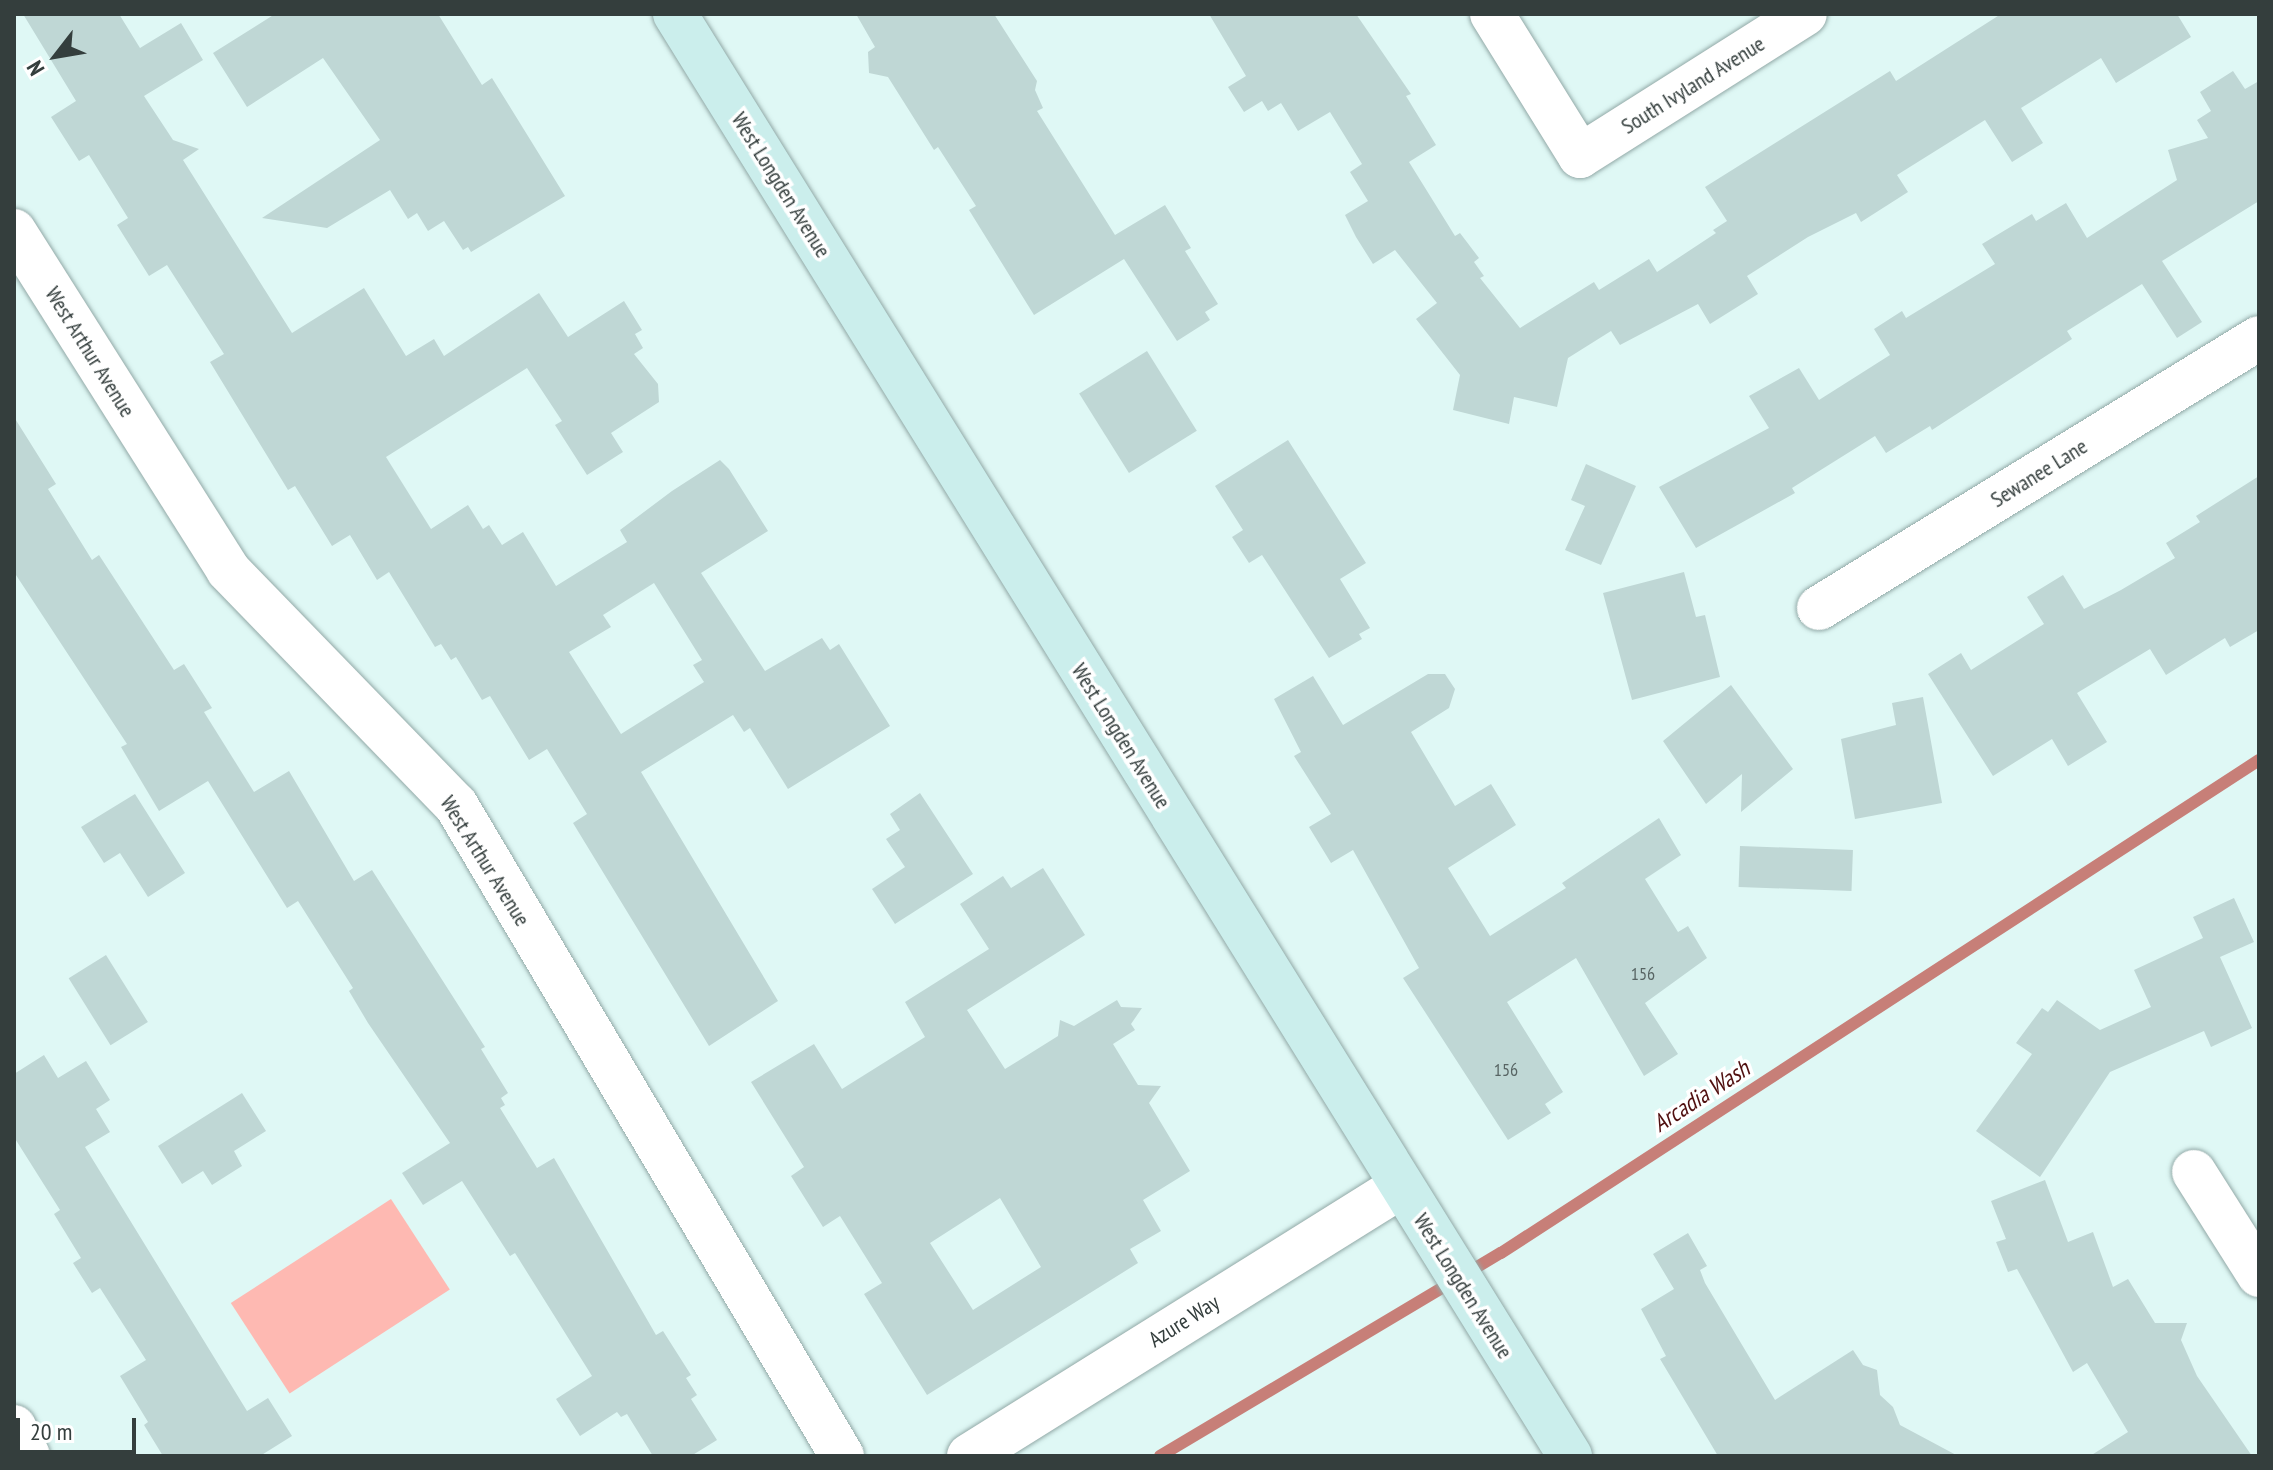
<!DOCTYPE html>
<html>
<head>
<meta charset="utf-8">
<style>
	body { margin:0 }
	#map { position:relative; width:2273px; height:1470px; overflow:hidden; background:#dff8f5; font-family:"PT Sans Narrow",sans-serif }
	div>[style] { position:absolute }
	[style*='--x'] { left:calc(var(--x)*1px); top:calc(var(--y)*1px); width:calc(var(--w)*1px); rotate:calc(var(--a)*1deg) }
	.green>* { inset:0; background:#feb9b2; transform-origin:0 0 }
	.stream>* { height:12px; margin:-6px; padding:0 6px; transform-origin:6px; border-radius:6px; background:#c77f78 }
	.building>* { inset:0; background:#bfd7d5; transform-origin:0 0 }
	.roads { filter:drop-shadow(0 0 2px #92a9a7) drop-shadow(0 0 2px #92a9a7) }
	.street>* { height:44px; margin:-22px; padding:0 22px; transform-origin:22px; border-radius:22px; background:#fff }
	.secondary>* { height:44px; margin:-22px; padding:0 22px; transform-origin:22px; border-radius:22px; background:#cbeeec }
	span { translate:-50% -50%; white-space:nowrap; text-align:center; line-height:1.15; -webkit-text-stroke:7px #fff; paint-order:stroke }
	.number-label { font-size:18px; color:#576463 }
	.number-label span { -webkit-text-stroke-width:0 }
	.street-label { font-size:22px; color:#343e3d }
	.water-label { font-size:24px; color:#500f0f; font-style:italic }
	.frame { position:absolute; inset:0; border:16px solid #343e3d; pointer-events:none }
	.north { position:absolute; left:16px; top:16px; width:80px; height:80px; -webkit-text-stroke:6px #fff; paint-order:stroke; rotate:239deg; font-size:22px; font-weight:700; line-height:32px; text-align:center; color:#343e3d }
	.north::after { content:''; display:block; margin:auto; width:28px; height:36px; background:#343e3d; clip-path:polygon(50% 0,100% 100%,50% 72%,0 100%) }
	.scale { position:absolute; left:16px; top:1418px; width:120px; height:36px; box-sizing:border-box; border:4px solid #343e3d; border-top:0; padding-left:10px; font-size:24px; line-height:28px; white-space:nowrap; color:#343e3d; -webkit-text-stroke:6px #fff; paint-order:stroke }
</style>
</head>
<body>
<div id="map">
	<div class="green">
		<div style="left:391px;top:1199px;width:108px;height:191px;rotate:57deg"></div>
	</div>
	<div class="stream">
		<div style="--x:1160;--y:1456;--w:397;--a:-30.8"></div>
		<div style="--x:1501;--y:1253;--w:904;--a:-33.04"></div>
	</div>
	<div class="building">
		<div style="clip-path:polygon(evenodd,23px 14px,119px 14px,140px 48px,181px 23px,203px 60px,144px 96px,173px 140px,199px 149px,183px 160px,292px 333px,364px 288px,406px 356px,434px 339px,444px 356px,539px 293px,568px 337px,624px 301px,642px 330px,635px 334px,643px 348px,634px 354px,658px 384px,659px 402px,611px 433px,623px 452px,587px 475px,555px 425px,562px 421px,527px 368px,386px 457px,431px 529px,468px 505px,483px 529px,489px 525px,502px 545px,523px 532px,556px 586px,627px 542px,620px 530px,672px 491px,720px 460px,729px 469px,768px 531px,701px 573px,765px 671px,822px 638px,830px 650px,839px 644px,890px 726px,788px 789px,750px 728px,744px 732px,733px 715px,641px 772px,778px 1001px,709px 1046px,573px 823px,587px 814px,547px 749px,529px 760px,490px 696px,482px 700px,456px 657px,451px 660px,441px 644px,435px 647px,389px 572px,377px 580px,350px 535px,332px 546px,295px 486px,288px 490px,210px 362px,224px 354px,167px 265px,149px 276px,117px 225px,128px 218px,89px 155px,79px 161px,51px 117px,76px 101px,23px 14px,654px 583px,702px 660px,693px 665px,704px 682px,621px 734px,569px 652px,611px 627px,603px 615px,654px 583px)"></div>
		<div style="clip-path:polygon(275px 14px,438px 14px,482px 85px,492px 78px,565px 196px,471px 252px,468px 247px,463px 250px,444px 221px,428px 231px,417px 213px,408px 219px,390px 190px,327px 228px,262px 218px,380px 140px,323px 58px,247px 107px,213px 53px)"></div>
		<div style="clip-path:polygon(856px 14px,994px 14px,1037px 81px,1035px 90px,1043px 108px,1037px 111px,1115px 235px,1165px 205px,1191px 248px,1185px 251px,1218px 304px,1205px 312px,1210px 320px,1177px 341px,1124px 259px,1034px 315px,969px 210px,976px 206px,938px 147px,934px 150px,888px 77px,869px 73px,868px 52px,875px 47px)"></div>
		<div style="clip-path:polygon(1209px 14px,1356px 14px,1411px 94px,1406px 96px,1436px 145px,1409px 162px,1455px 236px,1460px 233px,1479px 258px,1474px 262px,1484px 276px,1480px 278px,1520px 328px,1594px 282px,1599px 290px,1649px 259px,1657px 272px,1716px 233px,1713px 230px,1727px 221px,1705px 187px,1890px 71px,1896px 81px,2001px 14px,2177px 14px,2191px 37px,2116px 83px,2101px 58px,2021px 108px,2043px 143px,2012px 162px,1985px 120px,1897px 175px,1908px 192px,1861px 222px,1856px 213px,1808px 237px,1747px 276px,1758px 294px,1710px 324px,1698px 304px,1620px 345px,1611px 331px,1568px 358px,1557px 407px,1514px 397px,1509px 424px,1453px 410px,1460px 375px,1416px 319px,1437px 303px,1395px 250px,1373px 264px,1356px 237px,1345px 215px,1368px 201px,1350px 172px,1362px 164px,1330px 112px,1298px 131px,1281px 103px,1268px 111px,1262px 101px,1244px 112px,1228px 87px,1246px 76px)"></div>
		<div style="clip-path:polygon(2233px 71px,2245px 89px,2259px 81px,2259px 201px,2162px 261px,2202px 322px,2177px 338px,2142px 284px,2067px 331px,2072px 339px,1932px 430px,1930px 426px,1886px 453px,1875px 436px,1792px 488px,1795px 493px,1696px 548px,1659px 487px,1769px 428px,1749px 396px,1799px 368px,1819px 400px,1890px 355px,1874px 329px,1902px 311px,1906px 318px,1995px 264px,1982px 244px,2032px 214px,2036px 221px,2066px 203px,2087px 238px,2177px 180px,2168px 150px,2208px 138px,2197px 120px,2211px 111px,2200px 92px)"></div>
		<div style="left:1147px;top:351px;width:94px;height:80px;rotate:58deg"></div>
		<div style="clip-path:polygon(14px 417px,56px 484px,48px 489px,92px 560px,99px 555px,174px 670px,184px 664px,212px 708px,204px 712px,254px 792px,289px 771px,354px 881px,372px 870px,485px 1047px,481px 1049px,508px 1093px,501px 1098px,505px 1105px,500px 1108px,537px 1168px,554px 1158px,656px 1335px,663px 1331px,691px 1375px,686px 1378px,697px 1395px,691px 1399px,717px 1440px,691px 1456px,653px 1456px,627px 1414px,621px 1417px,617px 1412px,580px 1436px,556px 1399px,592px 1376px,515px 1253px,510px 1256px,462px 1181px,423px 1205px,402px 1173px,450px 1143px,368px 1023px,349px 991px,353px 988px,298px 901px,287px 908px,208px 781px,159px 811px,121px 747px,127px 744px,14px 572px)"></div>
		<div style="clip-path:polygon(1288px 440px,1366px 563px,1340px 579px,1370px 628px,1359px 634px,1362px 639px,1329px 658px,1262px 555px,1249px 563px,1232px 537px,1243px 530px,1215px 486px)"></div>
		<div style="clip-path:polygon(1586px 464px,1636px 486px,1601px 565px,1565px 550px,1585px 506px,1571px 500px)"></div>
		<div style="clip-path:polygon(2259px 476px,2259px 630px,2230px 647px,2225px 638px,2166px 675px,2150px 649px,2077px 693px,2107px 742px,2068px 766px,2052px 739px,1993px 776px,1928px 674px,1961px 653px,1971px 670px,2044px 624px,2027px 597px,2063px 575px,2084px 609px,2121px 590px,2175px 558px,2166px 543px,2200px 522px,2196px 516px)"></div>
		<div style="clip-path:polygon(1684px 572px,1696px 617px,1705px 615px,1720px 677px,1632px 700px,1603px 593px)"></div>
		<div style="clip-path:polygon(1428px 674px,1445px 674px,1455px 689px,1449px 708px,1411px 732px,1455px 806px,1491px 784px,1516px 825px,1448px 868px,1490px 936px,1566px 888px,1562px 883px,1659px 818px,1681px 855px,1645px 879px,1678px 932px,1688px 926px,1707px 958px,1645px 1003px,1678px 1054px,1644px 1076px,1576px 958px,1507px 1002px,1563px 1092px,1545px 1104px,1551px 1113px,1508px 1140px,1403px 978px,1419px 968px,1353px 850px,1331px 863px,1309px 827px,1331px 814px,1294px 756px,1301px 752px,1274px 699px,1313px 676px,1343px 725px)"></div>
		<div style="clip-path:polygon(1731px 685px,1793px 769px,1741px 812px,1742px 774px,1706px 804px,1663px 741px)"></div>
		<div style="clip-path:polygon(1923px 697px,1942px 803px,1855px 819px,1841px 739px,1896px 725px,1892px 703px)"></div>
		<div style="clip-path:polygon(920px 793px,973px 874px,895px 924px,872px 889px,905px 867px,886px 839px,900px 830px,890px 814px)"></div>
		<div style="clip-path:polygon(135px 794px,185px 873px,148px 897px,120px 853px,104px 863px,81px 827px)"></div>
		<div style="left:1740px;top:846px;width:113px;height:41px;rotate:2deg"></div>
		<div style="clip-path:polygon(evenodd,1043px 868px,1085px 935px,967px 1010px,1005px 1069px,1058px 1036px,1060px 1020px,1074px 1026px,1117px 1000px,1121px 1007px,1142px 1008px,1131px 1024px,1135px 1030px,1113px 1044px,1138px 1085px,1161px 1086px,1149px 1103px,1190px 1171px,1143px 1200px,1161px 1231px,1130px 1249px,1138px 1263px,927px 1395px,864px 1294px,882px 1283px,840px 1216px,823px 1227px,791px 1176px,804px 1167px,751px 1082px,814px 1044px,842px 1089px,925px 1037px,905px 1002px,989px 949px,960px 904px,1003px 876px,1011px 888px,1043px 868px,1000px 1198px,1041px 1267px,973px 1310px,930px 1243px,1000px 1198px)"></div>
		<div style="clip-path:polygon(2234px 898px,2254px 942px,2220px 957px,2252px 1028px,2211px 1047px,2204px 1031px,2110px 1072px,2040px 1177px,1976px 1131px,2032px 1054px,2016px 1043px,2042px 1008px,2048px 1012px,2057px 1000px,2100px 1030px,2151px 1007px,2134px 970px,2203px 938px,2193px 917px)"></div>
		<div style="left:106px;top:955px;width:79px;height:44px;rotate:58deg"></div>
		<div style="clip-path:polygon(44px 1055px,58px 1078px,86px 1061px,110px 1100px,96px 1109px,110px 1132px,85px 1147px,247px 1411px,268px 1398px,292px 1436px,260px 1456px,163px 1456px,144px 1425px,148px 1422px,120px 1376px,146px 1360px,100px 1288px,92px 1293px,73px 1263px,81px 1258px,54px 1214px,60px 1210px,14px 1137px,14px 1074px)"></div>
		<div style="clip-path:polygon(242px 1093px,266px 1131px,234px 1151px,242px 1166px,212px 1185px,203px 1171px,182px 1184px,158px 1146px)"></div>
		<div style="clip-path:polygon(2045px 1180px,2068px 1242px,2093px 1232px,2113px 1287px,2128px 1279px,2155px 1323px,2187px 1323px,2181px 1340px,2197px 1376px,2252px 1456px,2090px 1456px,2128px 1432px,2087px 1363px,2073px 1372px,2017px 1269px,2008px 1272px,1996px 1242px,2006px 1239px,1991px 1201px)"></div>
		<div style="clip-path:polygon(1688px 1233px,1707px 1266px,1700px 1270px,1705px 1283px,1775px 1400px,1853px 1350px,1863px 1365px,1877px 1370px,1880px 1395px,1893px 1407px,1900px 1425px,1958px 1456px,1718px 1456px,1660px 1359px,1666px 1356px,1641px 1309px,1674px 1289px,1653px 1254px)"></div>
	</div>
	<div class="roads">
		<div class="street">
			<div style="--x:1492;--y:14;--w:167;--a:58.2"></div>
			<div style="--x:1580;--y:156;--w:266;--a:-32.3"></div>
			<div style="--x:14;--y:231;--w:401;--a:57.7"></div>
			<div style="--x:228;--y:570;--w:327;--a:45.9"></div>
			<div style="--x:456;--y:805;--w:757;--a:59.33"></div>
			<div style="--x:1819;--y:608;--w:516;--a:-31.53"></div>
			<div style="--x:2194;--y:1172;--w:122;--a:57.7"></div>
			<div style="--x:14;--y:1427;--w:32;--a:64"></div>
			<div style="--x:969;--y:1456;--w:508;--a:-31.97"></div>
		</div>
		<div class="secondary">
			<div style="--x:675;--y:14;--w:1697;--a:58.17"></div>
		</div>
	</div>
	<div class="number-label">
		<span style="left:1643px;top:974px">156</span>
		<span style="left:1506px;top:1070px">156</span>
	</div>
	<div class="street-label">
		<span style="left:1693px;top:85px;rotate:-32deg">South Ivyland Avenue</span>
		<span style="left:781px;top:185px;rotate:58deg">West Longden Avenue</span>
		<span style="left:90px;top:352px;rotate:58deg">West Arthur Avenue</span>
		<span style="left:2039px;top:473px;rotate:-32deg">Sewanee Lane</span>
		<span style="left:1121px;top:736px;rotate:58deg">West Longden Avenue</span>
		<span style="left:485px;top:861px;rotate:58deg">West Arthur Avenue</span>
		<span style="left:1463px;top:1286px;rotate:58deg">West Longden Avenue</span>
		<span style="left:1184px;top:1321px;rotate:-32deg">Azure Way</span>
	</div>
	<div class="water-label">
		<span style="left:1701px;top:1096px;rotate:-33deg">Arcadia Wash</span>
	</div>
	<div class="frame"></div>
	<div class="north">N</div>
	<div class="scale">20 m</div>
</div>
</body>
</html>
